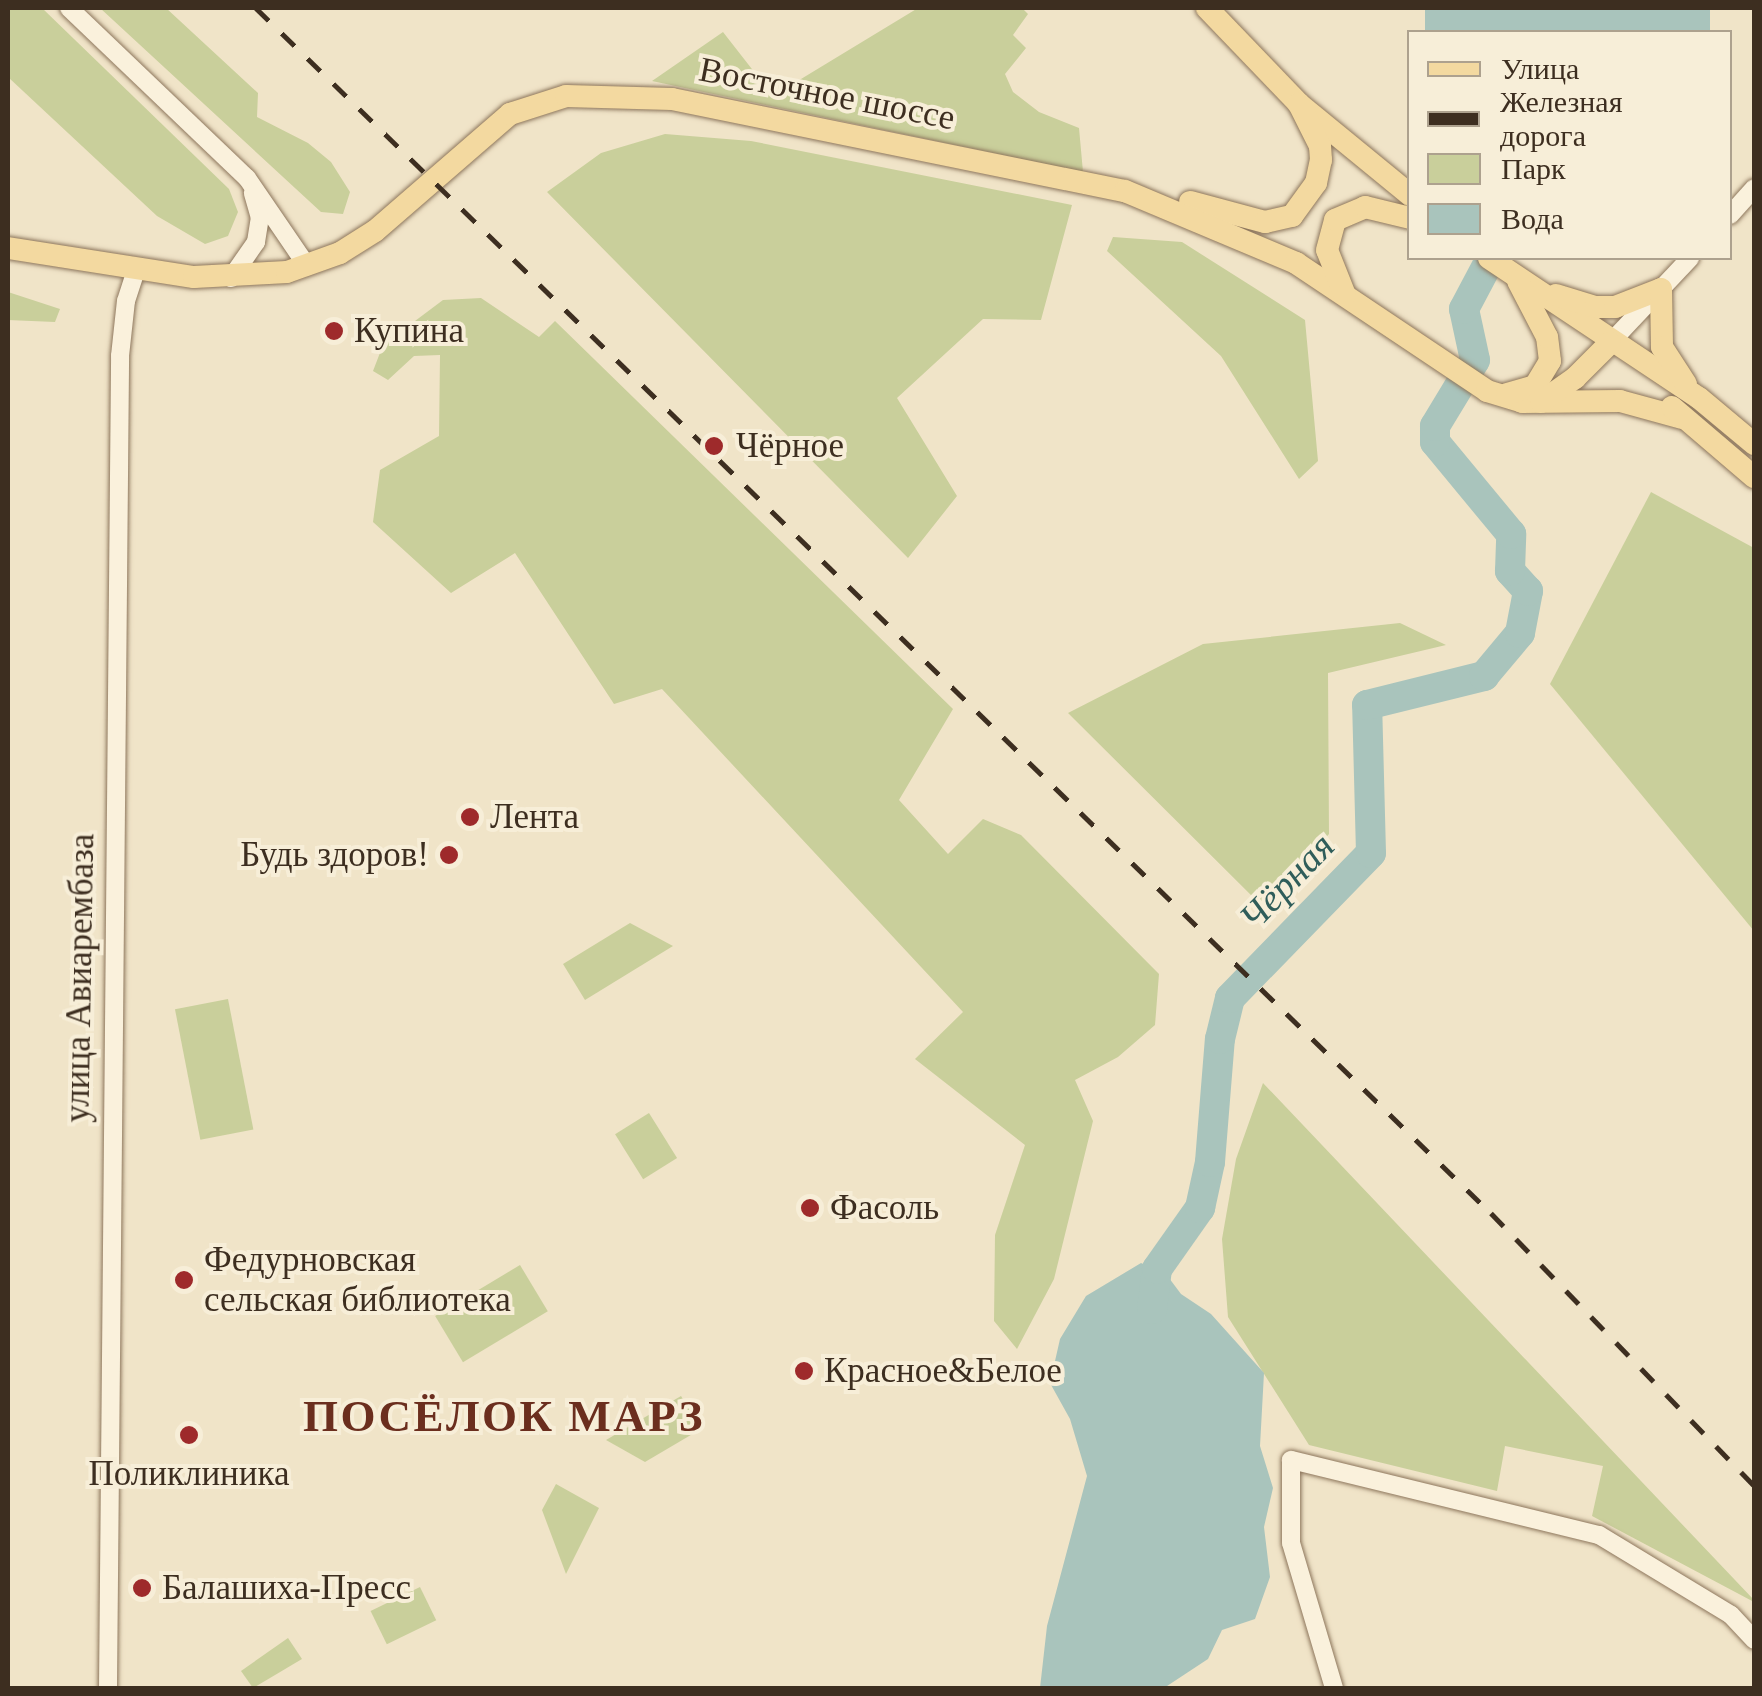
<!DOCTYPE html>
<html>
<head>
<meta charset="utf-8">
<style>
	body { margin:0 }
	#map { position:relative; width:1762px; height:1696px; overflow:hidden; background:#f0e4c8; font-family:"Times New Roman",serif }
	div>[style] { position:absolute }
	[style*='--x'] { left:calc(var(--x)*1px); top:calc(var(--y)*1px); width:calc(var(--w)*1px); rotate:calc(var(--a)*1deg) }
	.green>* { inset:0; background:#c9cf9b; transform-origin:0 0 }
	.water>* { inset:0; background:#a9c4bc; transform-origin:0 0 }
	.river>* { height:30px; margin:-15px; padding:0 15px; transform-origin:15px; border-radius:15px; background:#a9c4bc }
	.roads { filter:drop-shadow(0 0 2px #8d765c) drop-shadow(0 0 2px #8d765c) }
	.minor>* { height:18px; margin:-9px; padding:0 9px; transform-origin:9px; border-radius:9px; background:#faf1dc }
	.major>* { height:22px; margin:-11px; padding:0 11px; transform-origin:11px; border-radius:11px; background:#f3d9a0 }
	.rail>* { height:5px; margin-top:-2.5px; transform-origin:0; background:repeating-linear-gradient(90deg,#3d2e20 0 18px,transparent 0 36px) }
	.dots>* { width:28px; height:28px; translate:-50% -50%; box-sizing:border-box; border:5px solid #f7eed8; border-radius:50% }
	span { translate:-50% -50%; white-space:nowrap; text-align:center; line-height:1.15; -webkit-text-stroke:8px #f7eed8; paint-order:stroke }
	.street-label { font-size:35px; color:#3d2e20 }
	.poi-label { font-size:35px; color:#3d2e20 }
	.left { translate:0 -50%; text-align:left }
	.right { translate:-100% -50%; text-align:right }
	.water-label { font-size:38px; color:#2f5d5a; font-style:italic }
	.district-label { font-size:45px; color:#6b2e1e; font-weight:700; letter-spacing:2.5px }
	.frame { position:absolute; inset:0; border:10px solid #3d2e20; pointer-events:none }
	.legend { position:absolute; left:1407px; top:30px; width:325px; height:230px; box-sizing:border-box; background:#f7eed8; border:2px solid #ada18e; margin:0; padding:12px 18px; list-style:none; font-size:30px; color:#3d2e20 }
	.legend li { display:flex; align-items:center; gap:20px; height:50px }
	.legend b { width:50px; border:2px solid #ada18e }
</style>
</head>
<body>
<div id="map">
	<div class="green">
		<div style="clip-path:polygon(8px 8px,42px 8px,229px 189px,238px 212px,228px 236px,205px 244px,157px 216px,8px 77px)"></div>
		<div style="clip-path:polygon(100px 8px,166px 8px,258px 93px,257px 117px,308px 143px,331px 162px,350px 192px,343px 214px,321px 212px)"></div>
		<div style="clip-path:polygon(918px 8px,1022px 8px,1028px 14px,1013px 35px,1026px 48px,1005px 74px,1013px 92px,1039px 112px,1079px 128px,1083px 172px,652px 81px,723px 32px,773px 96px)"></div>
		<div style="clip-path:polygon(665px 134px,751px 141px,1072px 205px,1041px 320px,983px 319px,897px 398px,957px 496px,908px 558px,547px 192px,601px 153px)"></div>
		<div style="clip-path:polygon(1113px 237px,1182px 242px,1305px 320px,1318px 461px,1299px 479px,1221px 356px,1107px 251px)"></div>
		<div style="clip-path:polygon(8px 292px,60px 309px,55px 322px,8px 320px)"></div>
		<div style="clip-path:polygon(481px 298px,539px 337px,555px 321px,953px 709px,899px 800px,948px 854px,983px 819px,1021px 835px,1159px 974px,1155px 1025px,1118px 1057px,1075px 1080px,1093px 1121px,1054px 1279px,1017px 1349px,994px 1321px,995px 1235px,1025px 1145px,915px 1059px,963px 1012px,662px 689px,614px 704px,515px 553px,451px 593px,373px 522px,380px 470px,439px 436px,440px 355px,414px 356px,388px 380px,373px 371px,383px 345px,443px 300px)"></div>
		<div style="clip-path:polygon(1651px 492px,1754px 548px,1754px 931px,1550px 684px)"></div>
		<div style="clip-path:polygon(1400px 623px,1446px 645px,1328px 673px,1329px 834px,1263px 907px,1068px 713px,1203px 644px)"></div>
		<div style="clip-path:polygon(630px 923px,673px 946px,585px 1000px,563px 964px)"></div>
		<div style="left:228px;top:999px;width:133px;height:54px;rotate:79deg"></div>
		<div style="clip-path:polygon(1263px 1083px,1754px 1600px,1754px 1602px,1592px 1516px,1603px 1466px,1505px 1446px,1497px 1491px,1309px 1445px,1228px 1317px,1222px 1239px,1236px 1159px)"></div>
		<div style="left:649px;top:1113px;width:53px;height:40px;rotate:58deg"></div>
		<div style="left:520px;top:1265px;width:54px;height:99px;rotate:59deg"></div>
		<div style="clip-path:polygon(681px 1396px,701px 1429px,645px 1462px,606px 1440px)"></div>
		<div style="clip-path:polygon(556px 1484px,599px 1508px,566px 1574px,542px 1510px)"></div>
		<div style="left:420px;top:1587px;width:37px;height:55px;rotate:64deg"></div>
		<div style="clip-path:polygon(288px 1638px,302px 1659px,253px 1688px,241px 1671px)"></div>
	</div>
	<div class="water">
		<div style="left:1425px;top:8px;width:285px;height:24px"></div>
		<div style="clip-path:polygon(1141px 1263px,1166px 1274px,1181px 1294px,1211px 1314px,1264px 1373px,1260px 1446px,1273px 1488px,1264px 1527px,1270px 1577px,1255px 1619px,1222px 1630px,1208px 1659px,1164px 1688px,1040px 1688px,1047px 1626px,1087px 1476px,1070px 1419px,1050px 1383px,1060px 1339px,1086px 1296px)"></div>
	</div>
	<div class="river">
		<div style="--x:1152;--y:1309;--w:40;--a:-82.9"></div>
		<div style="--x:1157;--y:1269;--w:75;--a:-54.8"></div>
		<div style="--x:1200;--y:1208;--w:47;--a:-77.7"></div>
		<div style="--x:1210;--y:1162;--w:123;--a:-85.4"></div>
		<div style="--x:1220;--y:1039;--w:42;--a:-76.3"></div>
		<div style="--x:1230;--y:998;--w:202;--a:-45.8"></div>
		<div style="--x:1371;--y:853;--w:148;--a:-91.5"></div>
		<div style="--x:1367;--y:705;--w:121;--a:-13.9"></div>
		<div style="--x:1484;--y:676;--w:56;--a:-50.1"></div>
		<div style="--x:1520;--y:633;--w:43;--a:-79.2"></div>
		<div style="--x:1528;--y:591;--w:27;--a:-132"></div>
		<div style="--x:1510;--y:571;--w:37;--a:-88"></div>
		<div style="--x:1511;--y:534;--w:119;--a:-129.6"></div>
		<div style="--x:1435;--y:442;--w:16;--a:-90"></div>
		<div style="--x:1435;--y:426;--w:77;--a:-58.8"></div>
		<div style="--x:1475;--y:360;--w:52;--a:-102.2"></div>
		<div style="--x:1464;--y:309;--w:58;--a:-62.1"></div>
	</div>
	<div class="roads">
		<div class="minor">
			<div style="--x:69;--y:8;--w:246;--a:43.7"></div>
			<div style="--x:247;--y:178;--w:107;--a:55.7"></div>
			<div style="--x:1730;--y:215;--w:36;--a:-48"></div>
			<div style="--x:231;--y:278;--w:44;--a:-55.2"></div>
			<div style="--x:256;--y:242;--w:24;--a:-81"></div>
			<div style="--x:260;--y:218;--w:26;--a:-106"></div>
			<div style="--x:1610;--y:343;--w:117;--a:-46.7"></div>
			<div style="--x:108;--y:1688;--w:1332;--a:-89.48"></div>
			<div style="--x:120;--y:356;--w:55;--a:-83.8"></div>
			<div style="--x:126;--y:301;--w:33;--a:-72"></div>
			<div style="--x:1334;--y:1688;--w:151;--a:-106.5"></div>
			<div style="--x:1291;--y:1543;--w:83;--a:-90"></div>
			<div style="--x:1291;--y:1460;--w:317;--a:13.7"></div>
			<div style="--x:1599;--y:1535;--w:154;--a:31.2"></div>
			<div style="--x:1731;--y:1615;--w:34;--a:47"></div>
		</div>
		<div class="major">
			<div style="--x:1207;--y:8;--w:133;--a:46.2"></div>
			<div style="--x:1299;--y:104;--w:144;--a:39.3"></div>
			<div style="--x:1190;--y:202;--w:78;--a:14.9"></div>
			<div style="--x:1265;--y:222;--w:28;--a:-13"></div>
			<div style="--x:1292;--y:216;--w:41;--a:-54"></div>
			<div style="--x:1316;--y:183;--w:24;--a:-78"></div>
			<div style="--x:1321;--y:160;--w:14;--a:-94"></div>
			<div style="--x:1320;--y:146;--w:47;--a:-116.6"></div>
			<div style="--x:8;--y:248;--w:188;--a:8.9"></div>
			<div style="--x:194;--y:277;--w:93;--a:-3.1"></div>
			<div style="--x:287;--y:272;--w:56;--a:-19.7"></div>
			<div style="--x:340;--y:253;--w:41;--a:-32.2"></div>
			<div style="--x:375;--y:231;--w:179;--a:-40.9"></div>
			<div style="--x:510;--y:114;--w:59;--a:-17.8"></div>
			<div style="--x:566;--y:96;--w:106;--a:1.6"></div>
			<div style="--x:672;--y:99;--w:462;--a:11.5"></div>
			<div style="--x:1125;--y:191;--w:186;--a:22.8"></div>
			<div style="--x:1296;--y:263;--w:230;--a:33.8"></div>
			<div style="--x:1487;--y:391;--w:37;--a:17"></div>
			<div style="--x:1522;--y:402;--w:98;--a:-0.6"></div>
			<div style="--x:1620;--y:401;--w:64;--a:15.3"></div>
			<div style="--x:1489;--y:258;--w:252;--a:33.7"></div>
			<div style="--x:1699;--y:398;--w:72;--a:39.9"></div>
			<div style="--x:1345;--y:295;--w:48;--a:-111.8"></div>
			<div style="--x:1327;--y:250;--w:31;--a:-75"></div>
			<div style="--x:1335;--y:220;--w:33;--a:-23"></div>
			<div style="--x:1365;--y:207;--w:46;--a:13.7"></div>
			<div style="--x:1556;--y:295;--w:41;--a:17.1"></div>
			<div style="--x:1595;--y:307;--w:20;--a:0"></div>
			<div style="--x:1615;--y:307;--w:49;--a:-21.4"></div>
			<div style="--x:1661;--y:289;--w:58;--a:89"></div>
			<div style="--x:1662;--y:347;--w:44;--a:57"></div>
			<div style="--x:1507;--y:394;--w:29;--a:-16"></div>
			<div style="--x:1535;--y:386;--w:29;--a:-59"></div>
			<div style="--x:1550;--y:361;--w:24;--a:-97"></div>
			<div style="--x:1547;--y:337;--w:63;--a:-117.4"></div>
			<div style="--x:1541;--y:402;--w:42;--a:-35.2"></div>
			<div style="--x:1575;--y:378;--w:49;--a:-45"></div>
			<div style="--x:1672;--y:407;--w:108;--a:40.5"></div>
		</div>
	</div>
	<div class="rail">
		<div style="--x:256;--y:8;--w:1725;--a:44.3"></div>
		<div style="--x:1491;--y:1213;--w:378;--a:46"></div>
	</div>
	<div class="dots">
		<div style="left:334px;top:331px;background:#9e2a2b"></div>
		<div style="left:714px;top:446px;background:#9e2a2b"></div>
		<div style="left:470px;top:817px;background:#9e2a2b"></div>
		<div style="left:449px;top:855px;background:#9e2a2b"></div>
		<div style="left:810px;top:1208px;background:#9e2a2b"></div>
		<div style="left:184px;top:1280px;background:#9e2a2b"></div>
		<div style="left:804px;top:1371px;background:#9e2a2b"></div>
		<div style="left:189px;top:1435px;background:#9e2a2b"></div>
		<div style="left:142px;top:1588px;background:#9e2a2b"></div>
	</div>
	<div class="street-label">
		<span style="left:827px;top:94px;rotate:11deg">Восточное шоссе</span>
		<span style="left:80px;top:978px;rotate:-89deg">улица Авиарембаза</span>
	</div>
	<div class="poi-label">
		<span class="left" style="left:354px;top:331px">Купина</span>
		<span class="left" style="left:736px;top:446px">Чёрное</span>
		<span class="left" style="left:490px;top:817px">Лента</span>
		<span class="right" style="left:429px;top:855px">Будь здоров!</span>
		<span class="left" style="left:830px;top:1208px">Фасоль</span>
		<span class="left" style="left:204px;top:1280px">Федурновская<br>сельская библиотека</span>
		<span class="left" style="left:824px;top:1371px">Красное&amp;Белое</span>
		<span style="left:189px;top:1474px">Поликлиника</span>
		<span class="left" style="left:162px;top:1588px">Балашиха-Пресс</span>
	</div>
	<div class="water-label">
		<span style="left:1287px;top:882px;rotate:-46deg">Чёрная</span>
	</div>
	<div class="district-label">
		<span style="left:504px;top:1417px">ПОСЁЛОК МАРЗ</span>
	</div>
	<div class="frame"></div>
	<ul class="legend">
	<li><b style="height:12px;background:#f3d9a0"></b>Улица</li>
	<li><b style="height:12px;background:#3d2e20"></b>Железная дорога</li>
	<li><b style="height:28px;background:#c9cf9b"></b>Парк</li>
	<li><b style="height:28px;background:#a9c4bc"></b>Вода</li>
	</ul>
</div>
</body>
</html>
